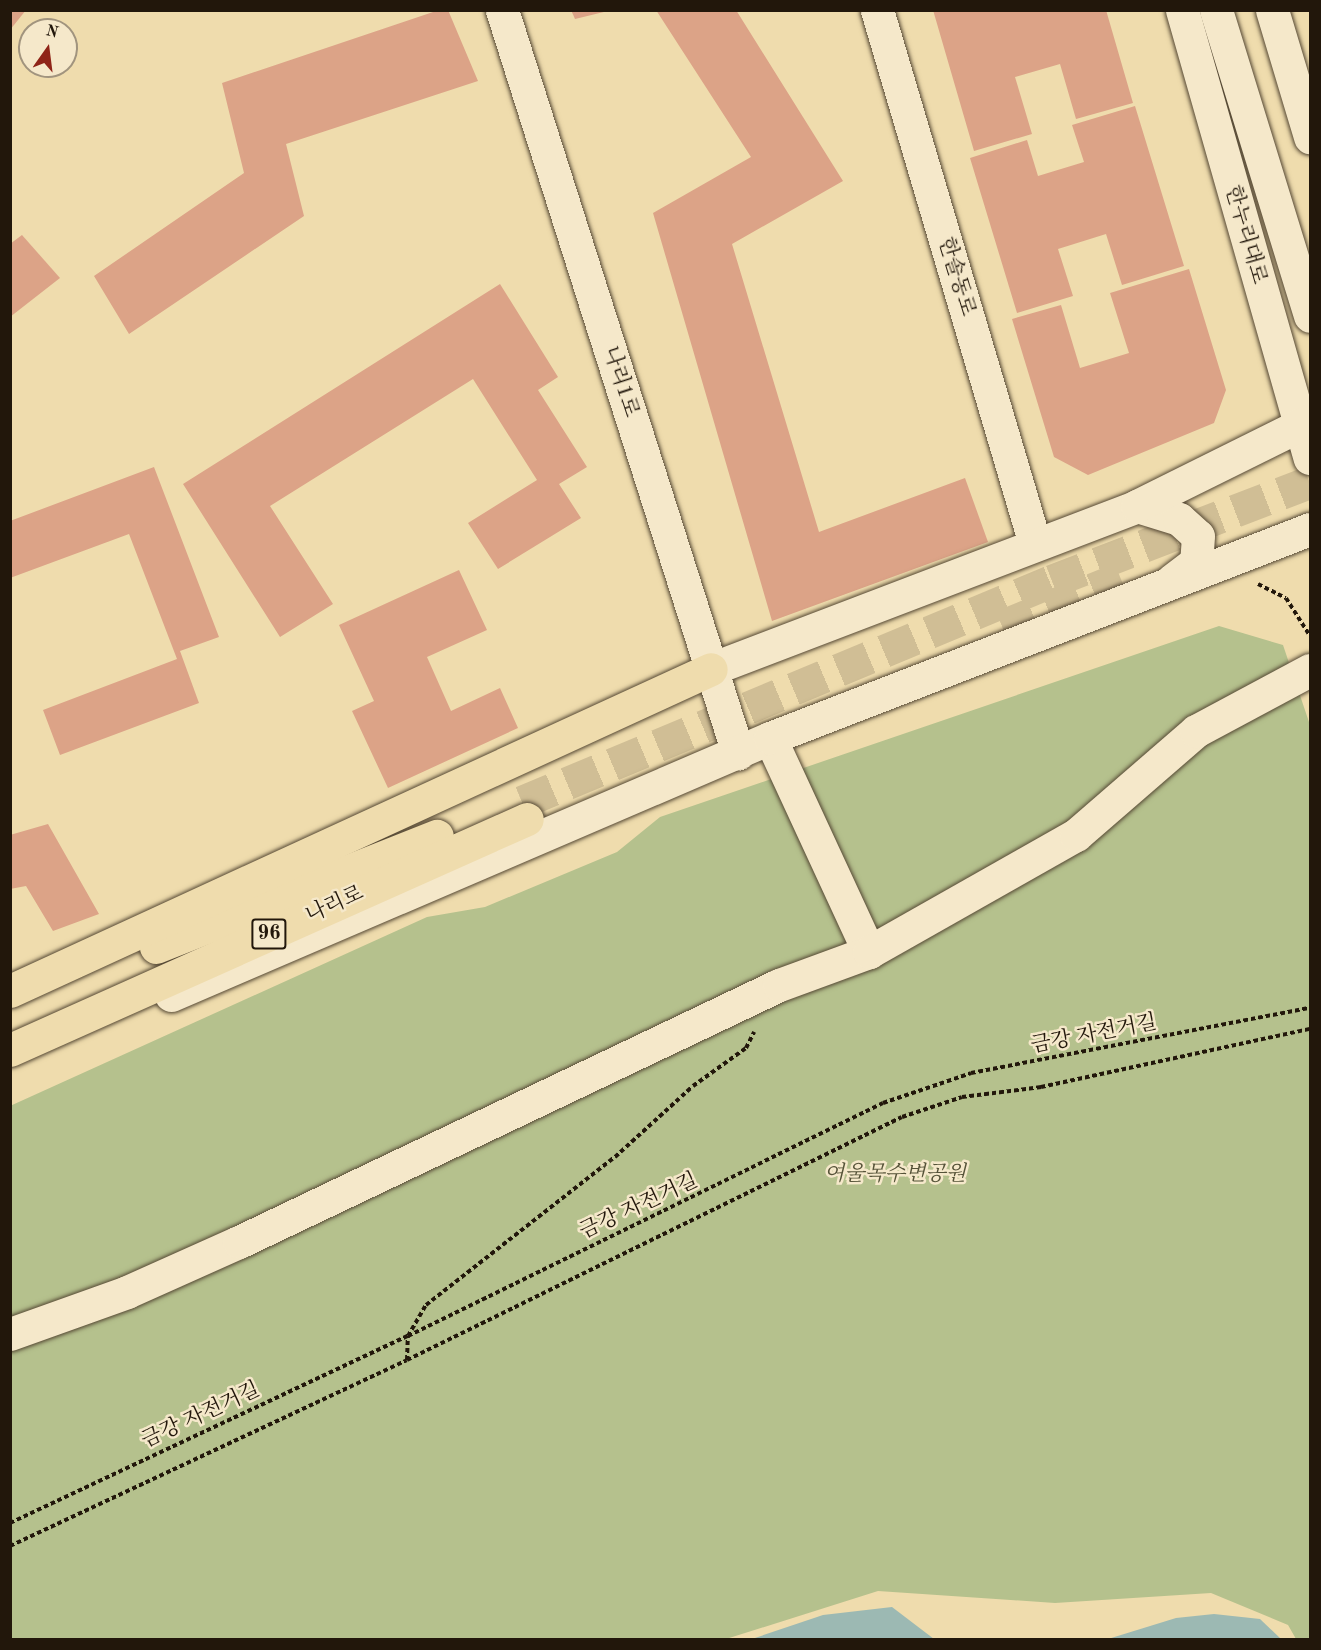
<!DOCTYPE html>
<html>
<head>
<meta charset="utf-8">
<style>
	body { margin:0 }
	#map { position:relative; width:1321px; height:1650px; overflow:hidden; background:#efdcad; font-family:"Old Standard TT","Noto Serif KR",serif }
	div>[style] { position:absolute }
	[style*='--x'] { left:calc(var(--x)*1px); top:calc(var(--y)*1px); width:calc(var(--w)*1px); rotate:calc(var(--a)*1deg) }
	.green>* { inset:0; background:#b5c18d }
	.water>* { inset:0; background:#9cb9b3 }
	.building>* { inset:0; background:#dca387 }
	.major-tunnel>* { height:33px; margin-top:-16.5px; transform-origin:0; background:repeating-linear-gradient(90deg,#d0be95 0 33px,transparent 0 49px) }
	.path>* { height:4px; margin-top:-2px; transform-origin:0; background:repeating-linear-gradient(90deg,#22170b 0 4.5px,transparent 0 7.5px) }
	.roads { filter:drop-shadow(0 0 2px #554834) drop-shadow(0 0 2px #554834) }
	.minor>* { height:33px; margin:-16.5px; padding:0 16.5px; transform-origin:16.5px; border-radius:16.5px; background:#f5e8ca }
	.major>* { height:33px; margin:-16.5px; padding:0 16.5px; transform-origin:16.5px; border-radius:16.5px; background:#efdcad }
	span { translate:-50% -50%; white-space:nowrap; text-align:center; line-height:1.15; -webkit-text-stroke:5px #f5e8ca; paint-order:stroke }
	.shield-label span { padding:2px 4px; background:#f5e8ca; border:2px solid; border-radius:4px; -webkit-text-stroke-width:0 }
	.shield-label { font-size:20px; color:#22170b; font-weight:700 }
	.street-label { font-size:21px; color:#22170b }
	.park-label { font-size:21px; color:#555238; font-style:italic }
	.frame { position:absolute; inset:0; border:12px solid #22170b; pointer-events:none }
	.north { position:absolute; left:18px; top:18px; width:60px; height:60px; box-sizing:border-box; background:#f5e8ca; border:2px solid #a1947e; border-radius:50%; rotate:14deg; font-size:16px; font-weight:700; line-height:24px; text-align:center; color:#22170b }
	.north::after { content:''; display:block; margin:auto; width:21px; height:27px; background:#8f2418; clip-path:polygon(50% 0,100% 100%,50% 72%,0 100%) }
</style>
</head>
<body>
<div id="map">
	<div class="green">
		<div style="clip-path:polygon(1219px 626px,1283px 645px,1310px 725px,1310px 1639px,1296px 1639px,1288px 1625px,1211px 1593px,1055px 1603px,878px 1591px,726px 1639px,11px 1639px,10px 1106px,427px 917px,485px 907px,617px 852px,660px 817px)"></div>
	</div>
	<div class="water">
		<div style="clip-path:polygon(892px 1607px,934px 1639px,752px 1639px,823px 1615px)"></div>
		<div style="clip-path:polygon(1214px 1614px,1260px 1619px,1281px 1639px,1108px 1639px,1176px 1618px)"></div>
	</div>
	<div class="building">
		<div style="clip-path:polygon(10px 10px,26px 10px,10px 30px)"></div>
		<div style="clip-path:polygon(439px 10px,448px 10px,478px 81px,286px 144px,304px 216px,129px 334px,94px 276px,244px 173px,222px 83px)"></div>
		<div style="clip-path:polygon(571px 10px,608px 10px,608px 11px,575px 19px)"></div>
		<div style="clip-path:polygon(656px 10px,736px 10px,843px 181px,732px 244px,819px 532px,965px 478px,988px 542px,772px 621px,653px 213px,751px 157px)"></div>
		<div style="clip-path:polygon(933px 10px,1106px 10px,1133px 103px,1076px 119px,1060px 64px,1015px 77px,1032px 134px,974px 151px)"></div>
		<div style="clip-path:polygon(1135px 106px,1184px 266px,1122px 285px,1106px 234px,1058px 249px,1073px 296px,1017px 313px,970px 158px,1027px 140px,1038px 176px,1084px 162px,1072px 125px)"></div>
		<div style="clip-path:polygon(22px 235px,60px 278px,10px 317px,10px 244px)"></div>
		<div style="clip-path:polygon(1189px 269px,1226px 390px,1214px 423px,1088px 475px,1054px 457px,1012px 319px,1061px 305px,1080px 368px,1129px 353px,1110px 293px)"></div>
		<div style="clip-path:polygon(500px 284px,558px 377px,538px 390px,587px 467px,559px 484px,581px 518px,498px 569px,468px 523px,537px 480px,473px 379px,270px 506px,333px 604px,280px 637px,183px 484px)"></div>
		<div style="clip-path:polygon(154px 467px,219px 637px,180px 651px,199px 703px,60px 755px,43px 710px,177px 659px,129px 534px,10px 578px,10px 521px)"></div>
		<div style="clip-path:polygon(459px 570px,487px 630px,427px 657px,451px 711px,500px 688px,518px 728px,388px 788px,352px 711px,374px 701px,339px 625px)"></div>
		<div style="clip-path:polygon(48px 824px,99px 914px,53px 931px,26px 886px,10px 889px,10px 835px)"></div>
	</div>
	<div class="major-tunnel">
		<div style="--x:1002;--y:626;--w:128;--a:-22"></div>
		<div style="--x:522;--y:802;--w:574;--a:-22.64"></div>
		<div style="--x:1052;--y:581;--w:276;--a:-21"></div>
	</div>
	<div class="path">
		<div style="--x:1258;--y:584;--w:31;--a:27"></div>
		<div style="--x:1286;--y:598;--w:45;--a:57.7"></div>
		<div style="--x:407;--y:1360;--w:24;--a:-88"></div>
		<div style="--x:408;--y:1336;--w:36;--a:-60"></div>
		<div style="--x:426;--y:1305;--w:240;--a:-38.1"></div>
		<div style="--x:615;--y:1157;--w:105;--a:-42.3"></div>
		<div style="--x:693;--y:1086;--w:65;--a:-35.6"></div>
		<div style="--x:746;--y:1048;--w:18;--a:-63"></div>
		<div style="--x:10;--y:1523;--w:440;--a:-25.2"></div>
		<div style="--x:408;--y:1336;--w:529;--a:-26.13"></div>
		<div style="--x:883;--y:1103;--w:93;--a:-18.8"></div>
		<div style="--x:971;--y:1073;--w:345;--a:-10.9"></div>
		<div style="--x:10;--y:1546;--w:438;--a:-25.1"></div>
		<div style="--x:407;--y:1360;--w:551;--a:-26.15"></div>
		<div style="--x:902;--y:1117;--w:63;--a:-18.4"></div>
		<div style="--x:962;--y:1097;--w:80;--a:-7.2"></div>
		<div style="--x:1041;--y:1087;--w:275;--a:-12.2"></div>
	</div>
	<div class="roads">
		<div class="minor">
			<div style="--x:502;--y:10;--w:780;--a:72.38"></div>
			<div style="--x:877;--y:10;--w:557;--a:73.52"></div>
			<div style="--x:1182;--y:10;--w:466;--a:74.1"></div>
			<div style="--x:1216;--y:10;--w:320;--a:72.9"></div>
			<div style="--x:1272;--y:10;--w:133;--a:73.3"></div>
			<div style="--x:1137;--y:506;--w:44;--a:17.2"></div>
			<div style="--x:1179;--y:519;--w:25;--a:42"></div>
			<div style="--x:1198;--y:536;--w:26;--a:94"></div>
			<div style="--x:1196;--y:562;--w:30;--a:143"></div>
			<div style="--x:711;--y:669;--w:456;--a:-20.9"></div>
			<div style="--x:1137;--y:506;--w:193;--a:-26.4"></div>
			<div style="--x:770;--y:738;--w:236;--a:65.2"></div>
			<div style="--x:171;--y:995;--w:652;--a:-23.22"></div>
			<div style="--x:770;--y:738;--w:579;--a:-21.16"></div>
			<div style="--x:10;--y:1334;--w:124;--a:-19.7"></div>
			<div style="--x:127;--y:1292;--w:123;--a:-24.1"></div>
			<div style="--x:239;--y:1242;--w:598;--a:-25.45"></div>
			<div style="--x:779;--y:985;--w:96;--a:-20.1"></div>
			<div style="--x:869;--y:952;--w:238;--a:-29.5"></div>
			<div style="--x:1076;--y:835;--w:159;--a:-40.9"></div>
			<div style="--x:1196;--y:731;--w:129;--a:-28.2"></div>
		</div>
		<div class="major">
			<div style="--x:156;--y:947;--w:302;--a:-21.6"></div>
			<div style="--x:10;--y:991;--w:771;--a:-24.67"></div>
			<div style="--x:10;--y:1050;--w:566;--a:-24.08"></div>
		</div>
	</div>
	<div class="shield-label">
		<span style="left:269px;top:934px">96</span>
	</div>
	<div class="street-label">
		<span style="left:1245px;top:235px;rotate:74deg">한누리대로</span>
		<span style="left:956px;top:277px;rotate:73deg">한솔동로</span>
		<span style="left:620px;top:382px;rotate:72deg">나리1로</span>
		<span style="left:335px;top:905px;rotate:-24deg">나리로</span>
		<span style="left:1094px;top:1035px;rotate:-11deg">금강 자전거길</span>
		<span style="left:639px;top:1207px;rotate:-25deg">금강 자전거길</span>
		<span style="left:201px;top:1416px;rotate:-25deg">금강 자전거길</span>
	</div>
	<div class="park-label">
		<span style="left:895px;top:1175px">여울목수변공원</span>
	</div>
	<div class="frame"></div>
	<div class="north">N</div>
</div>
</body>
</html>
